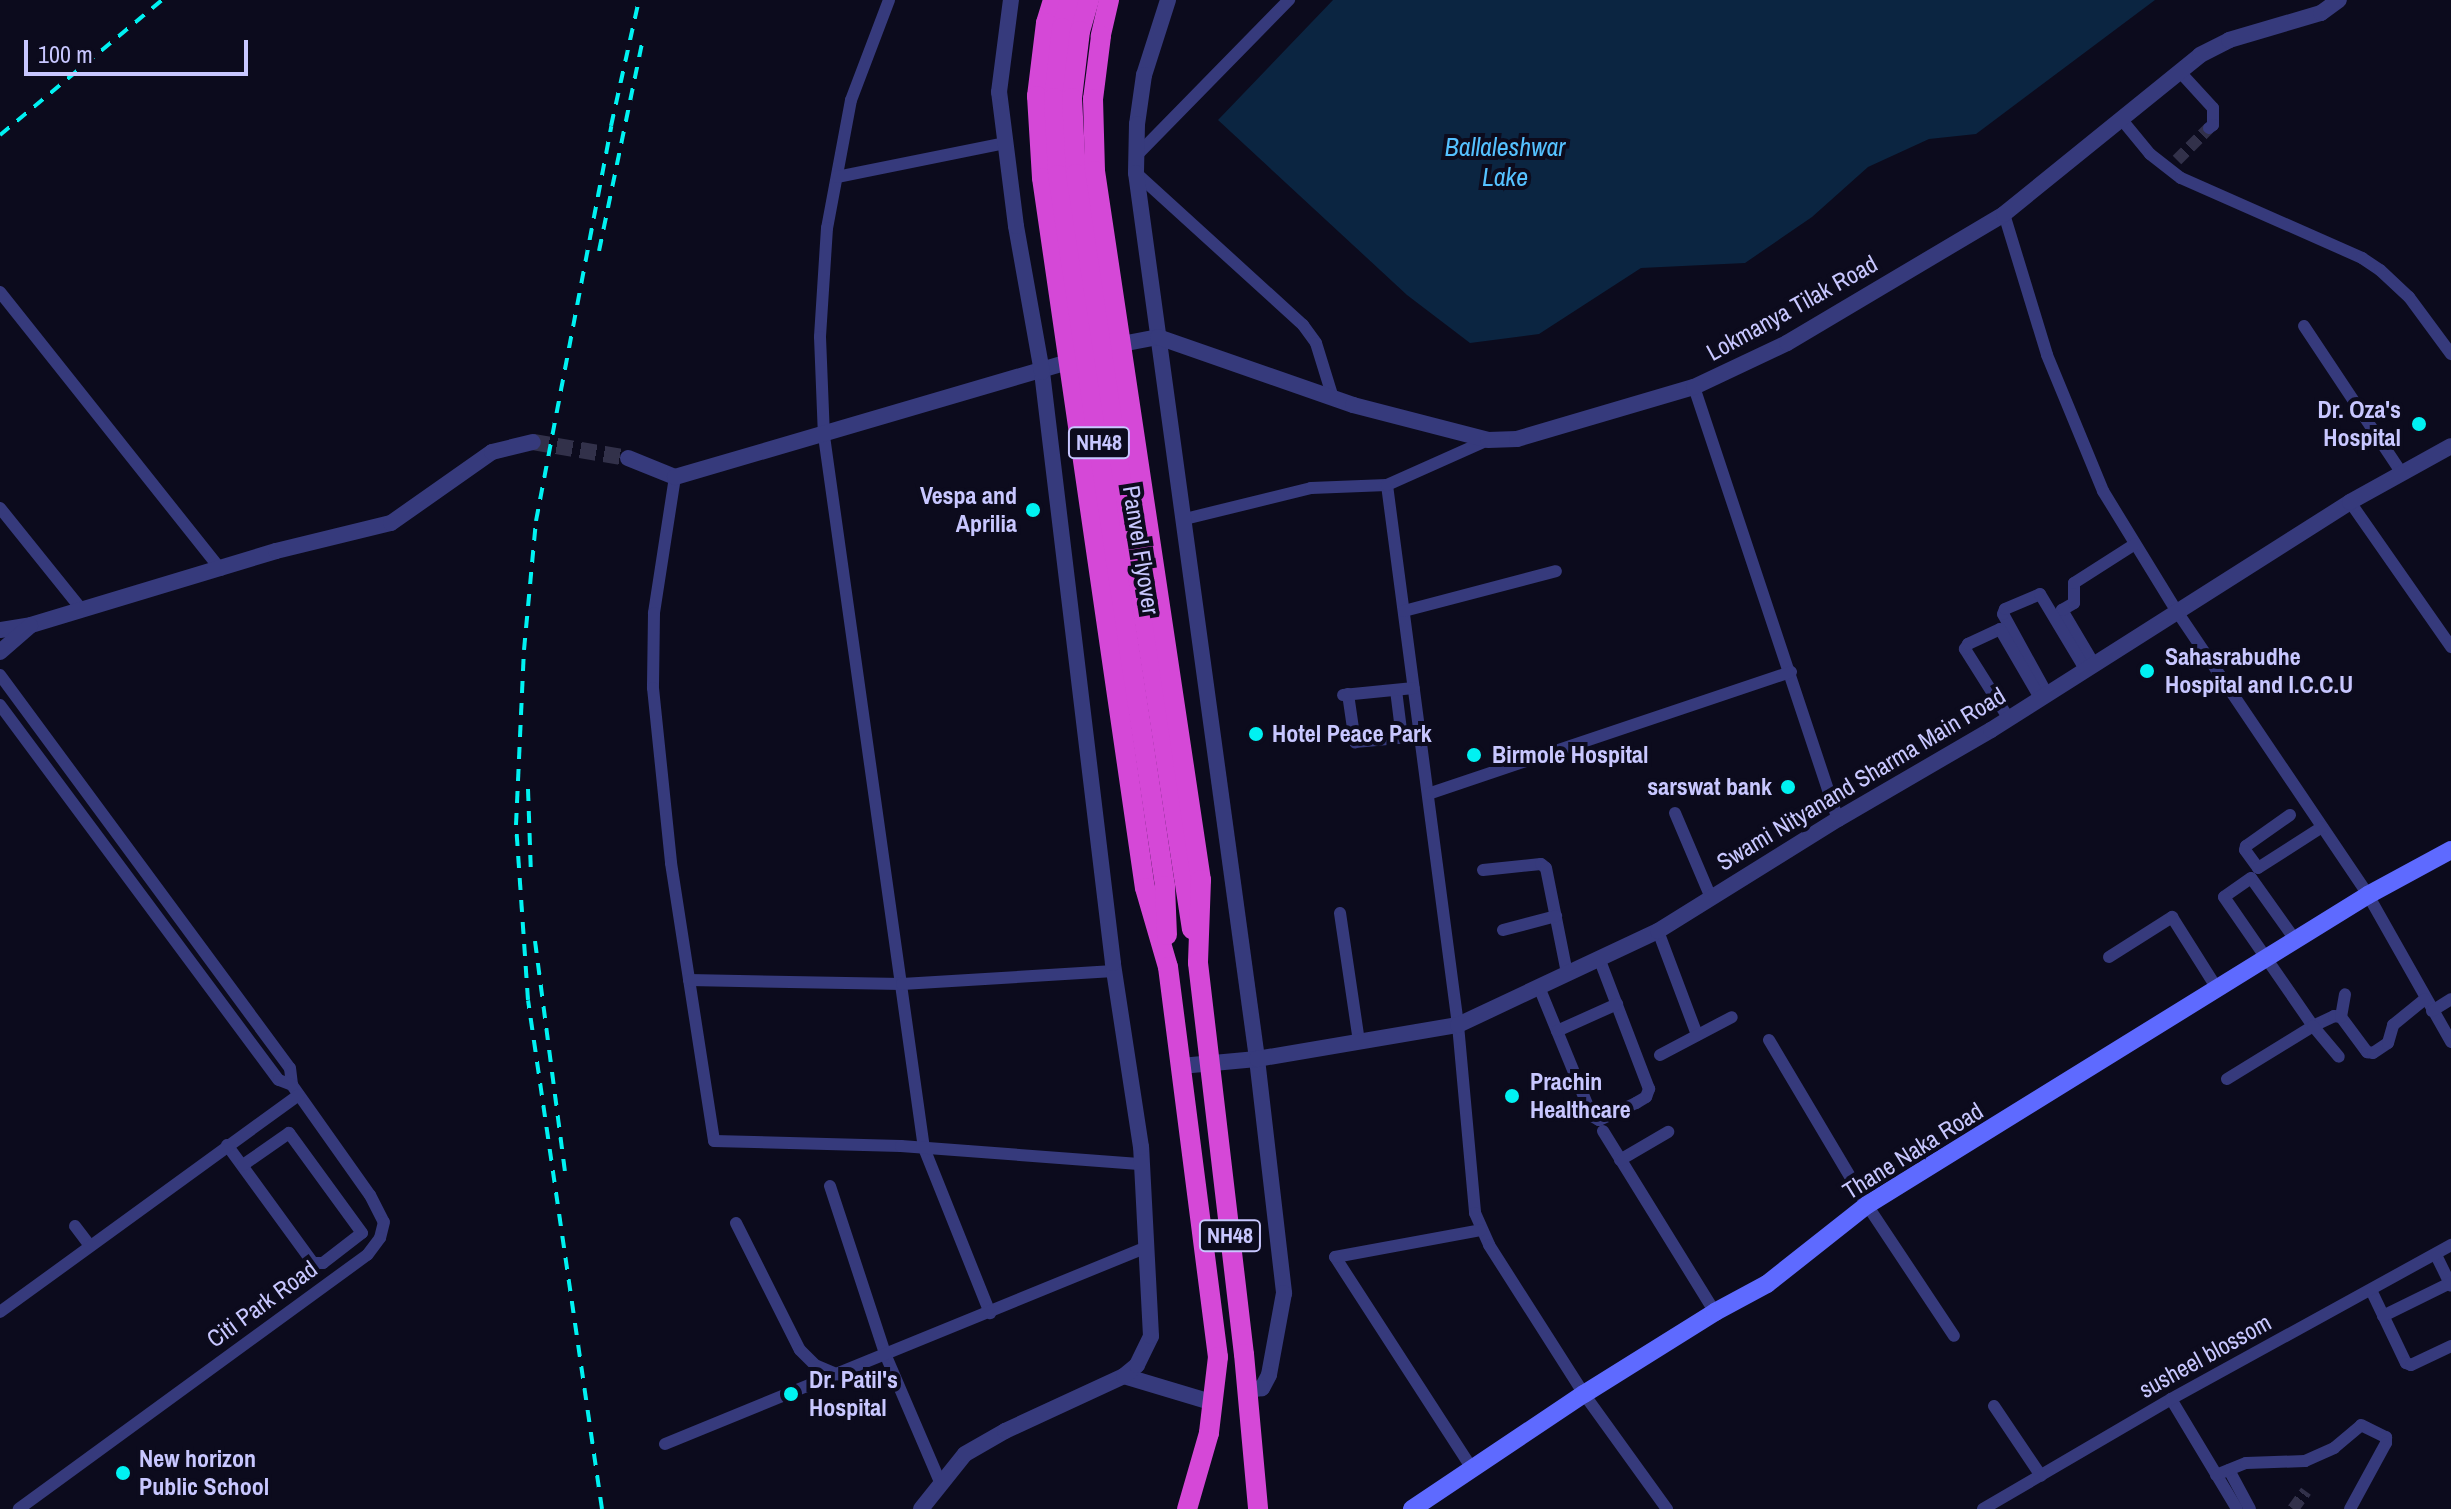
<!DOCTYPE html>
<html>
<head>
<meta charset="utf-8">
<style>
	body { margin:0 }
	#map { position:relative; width:2451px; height:1509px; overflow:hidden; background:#0c0b1d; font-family:"Archivo Narrow",sans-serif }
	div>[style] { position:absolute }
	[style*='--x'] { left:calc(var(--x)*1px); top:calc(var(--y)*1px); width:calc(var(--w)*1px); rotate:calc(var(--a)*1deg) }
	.water>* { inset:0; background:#0b2541 }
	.minor-tunnel>* { height:12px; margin-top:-6px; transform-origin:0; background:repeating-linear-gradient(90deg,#32314a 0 12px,transparent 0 18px) }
	.tertiary-tunnel>* { height:16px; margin-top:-8px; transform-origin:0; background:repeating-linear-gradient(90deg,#32314a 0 16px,transparent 0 24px) }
	.minor>* { height:12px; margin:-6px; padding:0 6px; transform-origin:6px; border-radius:6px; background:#363a7c }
	.tertiary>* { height:16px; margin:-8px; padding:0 8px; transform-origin:8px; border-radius:8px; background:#363a7c }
	.secondary>* { height:18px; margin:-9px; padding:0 9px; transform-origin:9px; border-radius:9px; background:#5e6aff }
	.trunk>* { height:20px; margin:-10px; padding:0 10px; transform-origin:10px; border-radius:10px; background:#d548d7 }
	.rail>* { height:4px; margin-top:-2px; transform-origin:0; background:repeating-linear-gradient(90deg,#00f2f2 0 12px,transparent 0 22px) }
	.dots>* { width:22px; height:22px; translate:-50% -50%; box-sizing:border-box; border:4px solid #0c0b1d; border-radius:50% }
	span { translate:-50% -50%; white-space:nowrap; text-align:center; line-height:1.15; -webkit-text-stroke:8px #0c0b1d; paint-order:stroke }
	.shield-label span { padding:2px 6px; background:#0c0b1d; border:2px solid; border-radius:6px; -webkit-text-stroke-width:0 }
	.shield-label { font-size:22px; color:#c8c7ff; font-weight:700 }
	.street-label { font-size:24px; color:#c8c7ff }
	.poi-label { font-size:24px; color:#c8c7ff; font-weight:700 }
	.right { translate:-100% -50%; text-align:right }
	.left { translate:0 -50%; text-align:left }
	.water-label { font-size:26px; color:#55c1ff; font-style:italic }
	.scale { position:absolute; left:24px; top:40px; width:224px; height:36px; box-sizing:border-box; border:4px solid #c8c7ff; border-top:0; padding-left:10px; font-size:24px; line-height:28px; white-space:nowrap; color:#c8c7ff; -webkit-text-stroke:6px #0c0b1d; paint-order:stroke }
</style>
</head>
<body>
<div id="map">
	<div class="water">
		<div style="clip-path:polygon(1333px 0,2155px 0,1976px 134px,1929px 139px,1868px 167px,1812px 217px,1745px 263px,1641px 268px,1539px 334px,1470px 343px,1407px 295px,1218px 120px)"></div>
	</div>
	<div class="minor-tunnel">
		<div style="--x:2177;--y:160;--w:45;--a:-45"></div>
		<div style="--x:2293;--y:1509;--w:22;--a:-54"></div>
	</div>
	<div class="tertiary-tunnel">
		<div style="--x:533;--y:442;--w:96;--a:9.6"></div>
	</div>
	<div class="minor">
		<div style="--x:889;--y:0;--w:107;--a:110.8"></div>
		<div style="--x:851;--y:100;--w:130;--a:100.6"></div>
		<div style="--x:827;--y:228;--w:109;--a:93.7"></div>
		<div style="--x:820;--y:337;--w:99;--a:87.7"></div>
		<div style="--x:824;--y:436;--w:719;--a:82.01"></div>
		<div style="--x:924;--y:1148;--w:178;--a:68.2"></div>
		<div style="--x:2180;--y:72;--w:49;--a:47.5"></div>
		<div style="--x:2213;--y:108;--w:17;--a:90"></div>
		<div style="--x:2213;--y:125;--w:5;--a:143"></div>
		<div style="--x:2122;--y:120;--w:44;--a:50.5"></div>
		<div style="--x:2150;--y:154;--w:39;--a:38"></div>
		<div style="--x:2181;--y:178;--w:198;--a:23.8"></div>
		<div style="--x:2362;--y:258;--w:22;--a:34"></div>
		<div style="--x:2380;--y:270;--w:40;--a:43"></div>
		<div style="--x:2409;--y:297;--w:71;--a:53.6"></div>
		<div style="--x:1136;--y:156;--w:219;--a:-45.6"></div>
		<div style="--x:1136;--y:173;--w:226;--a:42.3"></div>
		<div style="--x:1303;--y:325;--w:22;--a:54"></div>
		<div style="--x:1316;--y:343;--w:58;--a:72.8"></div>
		<div style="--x:837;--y:177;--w:171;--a:-11.4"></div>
		<div style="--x:2004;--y:214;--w:147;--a:73"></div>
		<div style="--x:2047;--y:355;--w:147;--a:67.6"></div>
		<div style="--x:2103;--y:491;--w:140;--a:58.5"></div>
		<div style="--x:2176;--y:610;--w:344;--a:56"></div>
		<div style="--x:2368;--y:895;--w:169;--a:60.5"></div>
		<div style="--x:0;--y:292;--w:355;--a:51.5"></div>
		<div style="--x:2304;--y:326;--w:175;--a:56.4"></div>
		<div style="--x:1694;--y:387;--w:455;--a:71.6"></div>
		<div style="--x:675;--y:477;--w:138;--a:98.8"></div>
		<div style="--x:654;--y:613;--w:75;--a:90.8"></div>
		<div style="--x:653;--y:688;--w:176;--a:84.1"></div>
		<div style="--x:671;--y:863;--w:281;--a:81.2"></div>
		<div style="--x:714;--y:1141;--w:187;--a:1.5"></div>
		<div style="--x:901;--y:1146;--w:242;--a:4.3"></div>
		<div style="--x:1387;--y:485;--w:545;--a:82.51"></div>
		<div style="--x:1458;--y:1025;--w:189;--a:84.8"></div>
		<div style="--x:1475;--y:1213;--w:35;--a:66"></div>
		<div style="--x:1489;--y:1245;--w:177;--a:57.5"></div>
		<div style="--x:1584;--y:1394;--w:142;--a:54.2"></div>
		<div style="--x:2350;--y:502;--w:177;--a:55.1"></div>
		<div style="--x:0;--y:508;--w:131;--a:51.2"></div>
		<div style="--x:1185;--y:519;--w:130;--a:-13.8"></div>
		<div style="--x:1311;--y:488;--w:76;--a:-2.3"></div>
		<div style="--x:1387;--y:485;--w:111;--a:-24"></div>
		<div style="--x:1404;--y:611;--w:157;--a:-14.7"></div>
		<div style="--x:2094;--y:664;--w:63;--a:-120.7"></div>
		<div style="--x:2062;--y:610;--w:14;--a:-30"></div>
		<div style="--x:2074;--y:603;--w:20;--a:-90"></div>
		<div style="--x:2074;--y:583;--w:72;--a:-32.6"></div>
		<div style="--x:0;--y:675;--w:488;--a:53.6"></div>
		<div style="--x:290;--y:1068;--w:17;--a:83"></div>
		<div style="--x:292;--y:1085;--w:135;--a:54.7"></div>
		<div style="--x:370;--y:1195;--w:30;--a:63"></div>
		<div style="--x:384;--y:1222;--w:16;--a:104"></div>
		<div style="--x:380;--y:1238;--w:21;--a:127"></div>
		<div style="--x:367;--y:1255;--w:431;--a:143.9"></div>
		<div style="--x:1396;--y:690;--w:48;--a:82.9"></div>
		<div style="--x:1348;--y:694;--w:49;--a:81.7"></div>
		<div style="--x:1355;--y:742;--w:65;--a:-5.3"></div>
		<div style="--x:2047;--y:694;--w:91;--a:-118.8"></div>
		<div style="--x:2003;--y:614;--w:5;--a:-68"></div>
		<div style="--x:2005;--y:609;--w:38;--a:-23"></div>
		<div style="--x:2040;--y:594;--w:87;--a:59"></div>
		<div style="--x:1343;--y:695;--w:71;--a:-5.6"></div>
		<div style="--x:0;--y:705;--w:467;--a:53.4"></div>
		<div style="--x:279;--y:1080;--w:14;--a:21"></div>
		<div style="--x:2009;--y:719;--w:83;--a:-122.2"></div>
		<div style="--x:1965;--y:649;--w:6;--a:-59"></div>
		<div style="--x:1968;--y:644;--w:35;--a:-25"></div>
		<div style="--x:2000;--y:629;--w:80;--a:59.9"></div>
		<div style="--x:1428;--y:794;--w:383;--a:-18.6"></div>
		<div style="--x:1675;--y:813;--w:92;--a:67"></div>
		<div style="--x:2290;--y:815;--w:54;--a:144.8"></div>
		<div style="--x:2246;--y:846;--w:4;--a:104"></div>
		<div style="--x:2245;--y:850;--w:22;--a:54"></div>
		<div style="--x:2258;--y:868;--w:76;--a:-32.6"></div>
		<div style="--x:1483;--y:870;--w:58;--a:-5.9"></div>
		<div style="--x:1541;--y:864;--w:6;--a:39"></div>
		<div style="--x:1546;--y:868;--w:107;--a:78.7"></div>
		<div style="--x:1340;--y:913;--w:130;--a:81.6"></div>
		<div style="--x:1503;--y:930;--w:55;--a:-14.8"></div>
		<div style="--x:1658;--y:931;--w:111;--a:69.4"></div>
		<div style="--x:2296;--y:941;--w:77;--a:-125.5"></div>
		<div style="--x:2251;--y:878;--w:33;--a:145"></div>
		<div style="--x:2224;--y:897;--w:157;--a:55.4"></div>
		<div style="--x:2313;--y:1026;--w:23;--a:-25"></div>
		<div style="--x:2334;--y:1016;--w:7;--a:8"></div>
		<div style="--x:2341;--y:1017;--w:44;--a:53.4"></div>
		<div style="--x:2367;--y:1052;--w:6;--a:9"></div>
		<div style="--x:2373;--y:1053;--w:18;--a:-34"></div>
		<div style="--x:2388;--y:1043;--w:19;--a:-74"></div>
		<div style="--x:2393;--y:1025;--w:41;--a:-39.1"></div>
		<div style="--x:2109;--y:957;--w:75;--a:-32.4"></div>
		<div style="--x:2172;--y:917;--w:86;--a:57.8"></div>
		<div style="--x:689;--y:980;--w:213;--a:1.1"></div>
		<div style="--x:902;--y:984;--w:212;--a:-3.5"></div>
		<div style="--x:1539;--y:987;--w:139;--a:67.7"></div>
		<div style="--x:1592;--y:1116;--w:8;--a:30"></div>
		<div style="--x:1599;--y:1120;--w:41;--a:-24.7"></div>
		<div style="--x:1636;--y:1103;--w:12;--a:-31"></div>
		<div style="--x:1646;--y:1097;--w:9;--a:-69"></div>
		<div style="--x:1649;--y:1089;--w:140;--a:-110.9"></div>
		<div style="--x:2432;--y:1011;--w:22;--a:-32"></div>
		<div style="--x:2341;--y:1017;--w:23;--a:-80"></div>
		<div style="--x:1557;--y:1031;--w:66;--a:-24.2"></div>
		<div style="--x:1769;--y:1040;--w:192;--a:59.3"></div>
		<div style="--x:1867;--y:1205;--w:157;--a:56.4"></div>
		<div style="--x:1660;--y:1055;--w:81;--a:-27.8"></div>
		<div style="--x:2227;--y:1079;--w:101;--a:-31.6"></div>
		<div style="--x:2313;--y:1026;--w:40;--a:50"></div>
		<div style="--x:1603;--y:1131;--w:213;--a:58.3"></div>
		<div style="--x:227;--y:1145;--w:146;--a:53.9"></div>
		<div style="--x:313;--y:1263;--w:10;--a:0"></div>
		<div style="--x:323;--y:1263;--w:49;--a:-37.6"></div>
		<div style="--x:362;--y:1233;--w:124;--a:-126.1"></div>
		<div style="--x:289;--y:1133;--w:56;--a:145.2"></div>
		<div style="--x:1620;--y:1160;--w:56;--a:-30.3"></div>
		<div style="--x:830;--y:1186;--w:179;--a:71.8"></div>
		<div style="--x:886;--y:1356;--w:137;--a:66.8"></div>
		<div style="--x:736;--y:1223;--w:142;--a:63.3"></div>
		<div style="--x:800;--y:1350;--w:21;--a:45"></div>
		<div style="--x:815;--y:1365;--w:25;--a:23"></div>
		<div style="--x:75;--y:1226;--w:25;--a:53"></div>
		<div style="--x:2436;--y:1255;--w:34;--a:64"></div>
		<div style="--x:2371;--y:1290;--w:81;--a:64.4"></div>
		<div style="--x:2406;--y:1363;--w:5;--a:22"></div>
		<div style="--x:2411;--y:1365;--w:44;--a:-25.4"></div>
		<div style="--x:0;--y:1312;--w:369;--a:-36"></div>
		<div style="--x:2383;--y:1316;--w:75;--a:-26.2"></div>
		<div style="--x:2171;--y:1399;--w:128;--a:59"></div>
		<div style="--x:1994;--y:1406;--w:84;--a:56.1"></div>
		<div style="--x:665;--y:1444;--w:521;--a:-22.23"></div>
		<div style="--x:1471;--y:1467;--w:250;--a:-122.9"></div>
		<div style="--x:1335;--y:1257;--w:148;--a:-10.5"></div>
		<div style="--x:2229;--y:1470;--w:44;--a:61.7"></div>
		<div style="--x:2216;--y:1475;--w:32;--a:-22"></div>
		<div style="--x:2246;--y:1463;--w:59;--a:-1.9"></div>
		<div style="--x:2305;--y:1461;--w:32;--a:-24"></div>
		<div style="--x:2334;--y:1448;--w:35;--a:-40"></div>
		<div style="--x:2361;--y:1425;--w:28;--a:26"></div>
		<div style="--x:2386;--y:1437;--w:6;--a:90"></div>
		<div style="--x:2386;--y:1443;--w:75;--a:118.6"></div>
		<div style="--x:1983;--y:1509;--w:218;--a:-30.3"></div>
		<div style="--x:2171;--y:1399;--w:320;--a:-28.8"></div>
	</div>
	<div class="tertiary">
		<div style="--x:1168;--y:0;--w:79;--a:107.7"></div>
		<div style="--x:1144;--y:75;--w:49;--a:98.1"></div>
		<div style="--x:1137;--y:124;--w:49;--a:91.2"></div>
		<div style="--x:1136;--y:173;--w:894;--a:82.22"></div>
		<div style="--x:1257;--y:1059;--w:236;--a:83.4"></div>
		<div style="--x:1284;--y:1293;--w:83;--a:100.4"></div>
		<div style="--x:1269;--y:1375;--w:15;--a:118"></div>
		<div style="--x:1262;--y:1388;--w:15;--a:172"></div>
		<div style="--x:1111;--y:346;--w:48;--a:-10.8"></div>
		<div style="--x:1158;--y:337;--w:207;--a:19.2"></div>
		<div style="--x:1353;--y:405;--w:139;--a:14.5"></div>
		<div style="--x:1488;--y:440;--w:29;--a:-2"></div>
		<div style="--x:1517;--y:439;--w:184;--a:-16.4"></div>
		<div style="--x:1694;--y:387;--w:103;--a:-25.3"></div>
		<div style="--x:1787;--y:343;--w:252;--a:-30.7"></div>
		<div style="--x:2004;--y:214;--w:252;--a:-39"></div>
		<div style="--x:2200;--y:55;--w:33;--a:-27"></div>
		<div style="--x:2229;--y:40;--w:96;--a:-16.4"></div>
		<div style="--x:2321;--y:13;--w:22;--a:-36"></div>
		<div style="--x:628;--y:458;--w:51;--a:22"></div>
		<div style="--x:675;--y:477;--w:420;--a:-16.3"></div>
		<div style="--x:0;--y:630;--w:31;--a:-9"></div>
		<div style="--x:31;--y:625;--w:256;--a:-16.8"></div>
		<div style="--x:276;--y:551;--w:118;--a:-13.7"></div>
		<div style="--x:391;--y:523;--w:123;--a:-35.1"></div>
		<div style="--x:492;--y:452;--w:42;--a:-13.7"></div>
		<div style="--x:0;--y:652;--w:40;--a:-41"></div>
		<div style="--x:1181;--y:1066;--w:76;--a:-5.3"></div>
		<div style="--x:1257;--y:1059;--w:204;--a:-9.6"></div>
		<div style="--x:1458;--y:1025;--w:221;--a:-25.2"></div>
		<div style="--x:1658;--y:931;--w:212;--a:-31.9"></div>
		<div style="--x:1838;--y:819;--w:177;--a:-30.2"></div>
		<div style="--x:1991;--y:730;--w:425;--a:-32.4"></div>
		<div style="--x:2350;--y:502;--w:115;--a:-29"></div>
		<div style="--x:1124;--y:1376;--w:94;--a:16.7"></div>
		<div style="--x:921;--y:1509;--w:70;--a:-51.3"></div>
		<div style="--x:965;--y:1454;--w:46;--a:-29.9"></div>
		<div style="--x:1005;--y:1431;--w:131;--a:-24.8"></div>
		<div style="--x:1124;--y:1376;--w:17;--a:-40"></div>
		<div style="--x:1137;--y:1365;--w:32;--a:-64"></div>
		<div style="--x:1151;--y:1336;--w:189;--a:-93"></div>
		<div style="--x:1141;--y:1147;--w:186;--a:-98.7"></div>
		<div style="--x:1113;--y:963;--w:595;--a:-96.85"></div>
		<div style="--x:1042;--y:372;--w:148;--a:-100.1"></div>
		<div style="--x:1016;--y:226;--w:135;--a:-97.2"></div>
		<div style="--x:999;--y:92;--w:93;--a:-82.6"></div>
	</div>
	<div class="secondary">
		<div style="--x:1412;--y:1509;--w:207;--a:-33.8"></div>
		<div style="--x:1584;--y:1394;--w:155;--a:-32"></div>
		<div style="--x:1715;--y:1312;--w:59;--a:-28.3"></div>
		<div style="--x:1767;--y:1284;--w:127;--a:-38.3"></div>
		<div style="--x:1867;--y:1205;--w:589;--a:-31.75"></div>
		<div style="--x:2368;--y:895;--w:94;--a:-28.5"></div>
	</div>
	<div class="trunk">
		<div style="--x:1053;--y:0;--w:24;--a:107"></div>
		<div style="--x:1046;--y:23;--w:74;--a:97"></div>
		<div style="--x:1037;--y:96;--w:82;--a:86.5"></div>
		<div style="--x:1042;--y:178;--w:717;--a:81.75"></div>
		<div style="--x:1145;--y:888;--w:82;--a:73.8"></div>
		<div style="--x:1168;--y:967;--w:393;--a:82.7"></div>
		<div style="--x:1218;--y:1357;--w:77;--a:96.8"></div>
		<div style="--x:1209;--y:1433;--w:79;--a:106.1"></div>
		<div style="--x:1070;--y:0;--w:29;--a:106"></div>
		<div style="--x:1062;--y:28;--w:70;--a:96.5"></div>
		<div style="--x:1054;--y:98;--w:77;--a:87"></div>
		<div style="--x:1058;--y:175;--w:719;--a:81.44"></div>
		<div style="--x:1165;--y:886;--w:49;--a:87.7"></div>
		<div style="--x:1089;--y:0;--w:32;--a:106"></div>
		<div style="--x:1080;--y:31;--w:67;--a:96.8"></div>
		<div style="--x:1072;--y:98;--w:76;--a:87"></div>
		<div style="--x:1076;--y:174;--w:764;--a:81.27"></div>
		<div style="--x:1109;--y:0;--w:37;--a:103"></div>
		<div style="--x:1101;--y:36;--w:64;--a:97.2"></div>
		<div style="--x:1093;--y:99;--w:72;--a:88.4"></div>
		<div style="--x:1095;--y:171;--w:717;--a:81.5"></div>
		<div style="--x:1201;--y:880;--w:83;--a:92.1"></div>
		<div style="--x:1198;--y:963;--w:394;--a:83.3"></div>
		<div style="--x:1244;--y:1354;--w:156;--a:84.8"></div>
	</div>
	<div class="rail">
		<div style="--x:0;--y:135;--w:211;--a:-39.8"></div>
		<div style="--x:599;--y:251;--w:212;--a:-78.3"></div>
		<div style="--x:528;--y:789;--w:88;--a:88"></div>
		<div style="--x:535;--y:941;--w:232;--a:82.6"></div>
		<div style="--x:602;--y:1509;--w:514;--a:-98.27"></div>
		<div style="--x:528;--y:1000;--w:175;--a:-93.9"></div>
		<div style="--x:516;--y:825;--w:175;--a:-87.4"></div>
		<div style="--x:524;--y:650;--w:130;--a:-84.7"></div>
		<div style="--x:536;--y:521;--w:402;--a:-79.2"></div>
		<div style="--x:611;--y:126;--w:129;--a:-77.5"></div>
	</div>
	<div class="dots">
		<div style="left:2419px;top:424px;background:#00f2f2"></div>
		<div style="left:1033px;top:510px;background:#00f2f2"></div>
		<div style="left:2147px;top:671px;background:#00f2f2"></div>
		<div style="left:1256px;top:734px;background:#00f2f2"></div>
		<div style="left:1474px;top:755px;background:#00f2f2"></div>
		<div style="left:1788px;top:787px;background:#00f2f2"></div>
		<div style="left:1512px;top:1096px;background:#00f2f2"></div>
		<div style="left:791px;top:1394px;background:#00f2f2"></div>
		<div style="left:123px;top:1473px;background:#00f2f2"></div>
	</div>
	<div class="shield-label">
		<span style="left:1099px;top:443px">NH48</span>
		<span style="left:1230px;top:1236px">NH48</span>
	</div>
	<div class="street-label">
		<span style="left:1792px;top:308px;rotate:-29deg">Lokmanya Tilak Road</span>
		<span style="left:1141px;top:550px;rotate:81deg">Panvel Flyover</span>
		<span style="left:1861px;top:779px;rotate:-31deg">Swami Nityanand Sharma Main Road</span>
		<span style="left:1913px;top:1151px;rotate:-32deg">Thane Naka Road</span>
		<span style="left:262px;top:1304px;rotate:-36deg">Citi Park Road</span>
		<span style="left:2205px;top:1356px;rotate:-29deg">susheel blossom</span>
	</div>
	<div class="poi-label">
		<span class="right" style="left:2401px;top:424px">Dr. Oza's<br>Hospital</span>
		<span class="right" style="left:1017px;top:510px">Vespa and<br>Aprilia</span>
		<span class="left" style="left:2165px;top:671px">Sahasrabudhe<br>Hospital and I.C.C.U</span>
		<span class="left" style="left:1272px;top:734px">Hotel Peace Park</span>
		<span class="left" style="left:1492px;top:755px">Birmole Hospital</span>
		<span class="right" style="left:1772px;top:787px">sarswat bank</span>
		<span class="left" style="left:1530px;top:1096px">Prachin<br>Healthcare</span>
		<span class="left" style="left:809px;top:1394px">Dr. Patil's<br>Hospital</span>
		<span class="left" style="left:139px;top:1473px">New horizon<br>Public School</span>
	</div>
	<div class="water-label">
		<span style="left:1505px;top:162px">Ballaleshwar<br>Lake</span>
	</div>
	<div class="scale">100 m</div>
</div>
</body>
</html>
